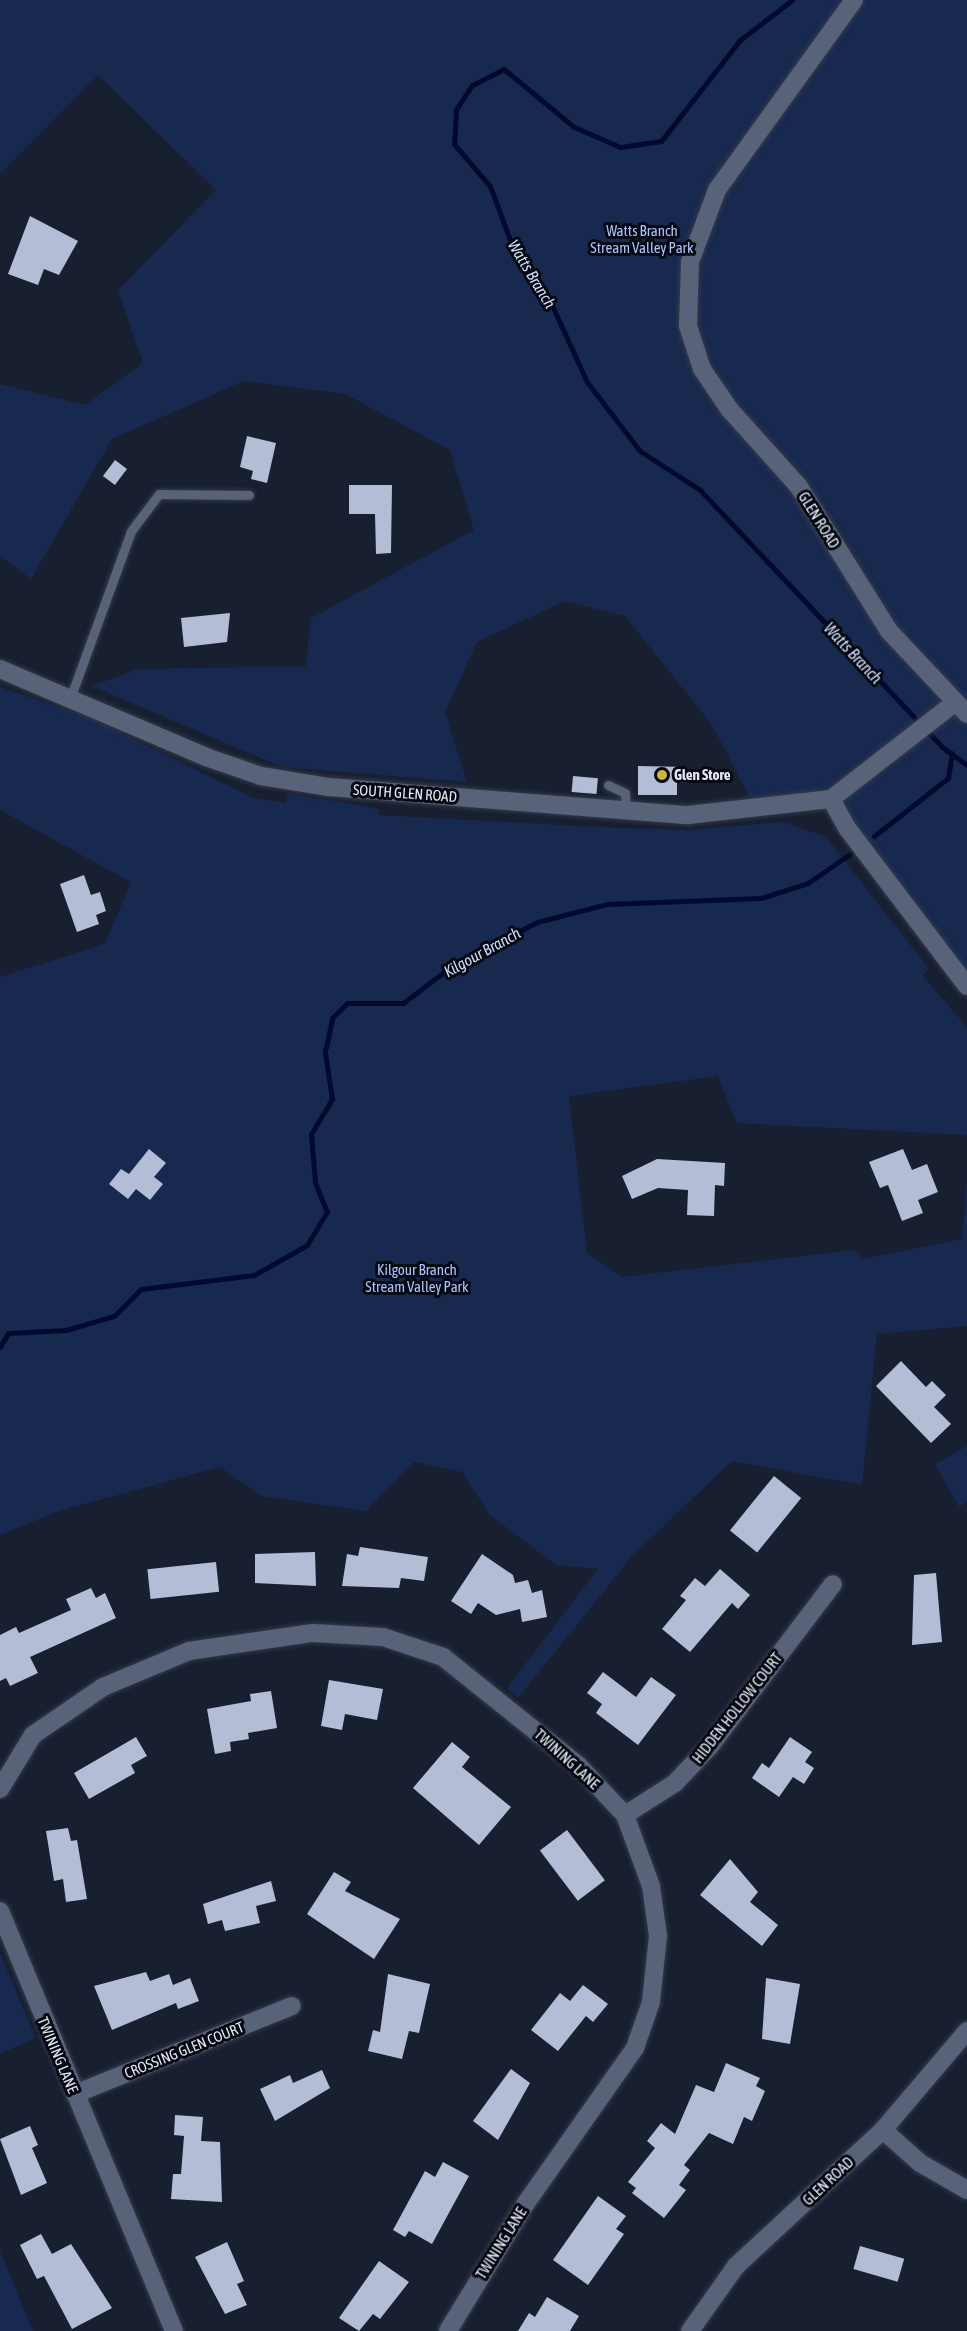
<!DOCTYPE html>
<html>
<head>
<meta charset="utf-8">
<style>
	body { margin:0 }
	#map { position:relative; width:967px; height:2331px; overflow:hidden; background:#171f31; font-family:"Asap Condensed",sans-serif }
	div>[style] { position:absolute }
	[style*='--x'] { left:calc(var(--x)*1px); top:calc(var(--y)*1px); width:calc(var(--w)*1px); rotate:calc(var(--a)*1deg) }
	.green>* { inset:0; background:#182950 }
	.stream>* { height:5px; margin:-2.5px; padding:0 2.5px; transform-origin:2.5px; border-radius:2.5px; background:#02092f }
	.building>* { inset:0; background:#b3bed6; transform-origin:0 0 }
	.roads { filter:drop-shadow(0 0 2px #353a49) drop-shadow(0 0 2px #353a49) }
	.lane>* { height:9px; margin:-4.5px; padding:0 4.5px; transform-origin:4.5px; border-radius:4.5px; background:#586278 }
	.street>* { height:18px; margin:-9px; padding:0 9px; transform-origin:9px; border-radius:9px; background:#586278 }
	.secondary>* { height:18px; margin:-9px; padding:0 9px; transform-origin:9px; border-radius:9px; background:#586278 }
	.dots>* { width:16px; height:16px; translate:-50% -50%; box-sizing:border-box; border:3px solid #060911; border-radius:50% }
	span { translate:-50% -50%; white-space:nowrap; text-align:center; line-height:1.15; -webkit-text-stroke:6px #060911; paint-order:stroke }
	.park-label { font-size:15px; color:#aac4fd }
	.street-label { font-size:15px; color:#e3e9f5 }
	.poi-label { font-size:15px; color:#e3e9f5; font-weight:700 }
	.left { translate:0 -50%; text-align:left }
	.water-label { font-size:16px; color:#d0defb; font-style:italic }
</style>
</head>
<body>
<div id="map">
	<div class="green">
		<div style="clip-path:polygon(0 0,967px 0,967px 986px,831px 799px,755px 808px,712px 725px,625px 616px,565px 601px,477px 642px,445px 712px,467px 782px,282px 767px,92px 686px,138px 669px,306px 666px,311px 618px,474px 530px,450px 450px,345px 394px,244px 381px,112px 439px,31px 579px,0 555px,0 384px,85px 405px,143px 363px,118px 290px,216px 190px,98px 75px,0 174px)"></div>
		<div style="clip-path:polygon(0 687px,91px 718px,253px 798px,286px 803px,287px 793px,379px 809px,378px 815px,597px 827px,687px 830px,783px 822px,826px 837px,929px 969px,922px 975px,967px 1027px,967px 1135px,737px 1123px,718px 1076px,569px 1096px,587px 1253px,622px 1277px,854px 1250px,863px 1259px,962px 1239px,967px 1181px,967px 1326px,877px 1334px,862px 1485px,732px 1461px,633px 1555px,518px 1698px,507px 1688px,598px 1569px,556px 1565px,490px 1515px,462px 1472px,414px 1462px,366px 1511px,261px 1496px,220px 1467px,59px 1511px,0 1535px,0 977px,105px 944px,131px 882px,0 810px)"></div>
		<div style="clip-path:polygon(967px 1446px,967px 1502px,959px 1507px,935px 1464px)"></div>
		<div style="clip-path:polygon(0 1953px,36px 2038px,0 2054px)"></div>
		<div style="clip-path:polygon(0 2251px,33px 2331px,0 2331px)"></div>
	</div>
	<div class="stream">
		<div style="--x:792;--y:0;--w:66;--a:142.4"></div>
		<div style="--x:740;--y:40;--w:128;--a:128"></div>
		<div style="--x:661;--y:141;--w:41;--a:171.7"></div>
		<div style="--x:620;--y:147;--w:50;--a:-156.5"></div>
		<div style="--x:574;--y:127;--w:91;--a:-140.4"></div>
		<div style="--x:504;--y:69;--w:36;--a:153"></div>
		<div style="--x:472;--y:85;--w:30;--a:123"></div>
		<div style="--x:456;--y:110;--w:34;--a:93"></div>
		<div style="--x:454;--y:144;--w:55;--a:49.4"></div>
		<div style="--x:490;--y:186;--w:58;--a:69.7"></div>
		<div style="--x:510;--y:240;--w:61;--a:55"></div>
		<div style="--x:545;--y:290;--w:101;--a:65.5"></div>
		<div style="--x:587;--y:382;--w:87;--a:52.5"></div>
		<div style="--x:640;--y:451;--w:72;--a:33"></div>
		<div style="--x:700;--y:490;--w:353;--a:46.7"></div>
		<div style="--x:942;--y:747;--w:31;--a:36"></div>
		<div style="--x:874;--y:836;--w:94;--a:-38.1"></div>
		<div style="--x:948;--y:778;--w:25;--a:-81"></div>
		<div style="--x:0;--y:1347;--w:16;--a:-60"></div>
		<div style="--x:8;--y:1333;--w:58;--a:-3"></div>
		<div style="--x:66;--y:1330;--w:50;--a:-16.3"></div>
		<div style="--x:114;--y:1316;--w:38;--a:-45"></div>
		<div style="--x:141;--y:1289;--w:114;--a:-7.1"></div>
		<div style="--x:254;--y:1275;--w:61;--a:-29.5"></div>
		<div style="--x:307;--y:1245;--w:39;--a:-59"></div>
		<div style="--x:327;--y:1212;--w:32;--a:-112"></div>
		<div style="--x:315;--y:1182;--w:48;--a:-94.8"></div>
		<div style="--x:311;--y:1134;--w:41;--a:-59"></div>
		<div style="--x:332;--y:1099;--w:48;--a:-98.5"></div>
		<div style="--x:325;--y:1052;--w:35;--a:-78"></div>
		<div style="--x:332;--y:1018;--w:21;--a:-45"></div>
		<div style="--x:347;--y:1003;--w:56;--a:0"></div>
		<div style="--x:403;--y:1003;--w:63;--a:-37.2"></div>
		<div style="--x:453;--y:965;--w:94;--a:-27.1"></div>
		<div style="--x:537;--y:922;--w:72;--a:-14.4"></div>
		<div style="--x:607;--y:904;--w:154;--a:-2.2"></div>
		<div style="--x:761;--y:898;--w:49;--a:-17.7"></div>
		<div style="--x:808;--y:883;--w:51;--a:-34.6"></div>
	</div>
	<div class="building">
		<div style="clip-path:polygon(30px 216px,78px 241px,59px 275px,44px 269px,38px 285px,8px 274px)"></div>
		<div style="clip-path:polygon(247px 436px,276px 443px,267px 483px,251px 479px,253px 471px,240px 467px)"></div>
		<div style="left:115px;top:460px;width:15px;height:20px;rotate:37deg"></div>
		<div style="clip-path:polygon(349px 485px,392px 485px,391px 553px,376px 554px,375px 514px,349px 514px)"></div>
		<div style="clip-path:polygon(230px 613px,227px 642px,184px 647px,181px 618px)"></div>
		<div style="clip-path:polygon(638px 766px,687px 767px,686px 783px,677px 782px,677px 795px,638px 795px)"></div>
		<div style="left:573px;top:776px;width:25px;height:16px;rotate:5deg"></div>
		<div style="clip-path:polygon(84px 875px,91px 895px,100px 892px,106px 911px,96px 915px,99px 924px,77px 932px,60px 884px)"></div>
		<div style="clip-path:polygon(149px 1149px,166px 1163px,154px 1177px,163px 1184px,150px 1200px,136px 1189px,128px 1199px,109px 1184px,121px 1169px,129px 1174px)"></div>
		<div style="clip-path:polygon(903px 1149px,912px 1170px,927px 1164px,938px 1192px,918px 1200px,923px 1213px,902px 1221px,888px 1185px,880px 1188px,869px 1162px)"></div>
		<div style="clip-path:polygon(657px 1159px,725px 1163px,724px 1186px,715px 1185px,714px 1216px,687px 1215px,688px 1190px,658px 1188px,632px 1199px,622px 1176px)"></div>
		<div style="clip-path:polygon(901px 1361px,926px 1387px,932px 1381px,946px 1395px,934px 1407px,951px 1424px,931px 1443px,876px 1386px)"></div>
		<div style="left:774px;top:1476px;width:35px;height:70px;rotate:39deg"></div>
		<div style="clip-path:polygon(360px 1547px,428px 1557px,424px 1581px,401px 1578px,399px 1588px,342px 1586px,347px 1554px,358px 1556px)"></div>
		<div style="clip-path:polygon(315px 1552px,316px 1586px,255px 1583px,255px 1554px)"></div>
		<div style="clip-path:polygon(482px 1554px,513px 1575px,515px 1583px,528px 1580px,532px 1593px,542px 1590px,547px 1617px,522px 1622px,520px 1609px,496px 1615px,478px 1603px,471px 1614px,451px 1601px)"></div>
		<div style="left:216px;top:1562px;width:30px;height:69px;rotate:84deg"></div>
		<div style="clip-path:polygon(720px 1569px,750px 1595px,738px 1609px,732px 1603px,690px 1652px,662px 1629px,686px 1600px,680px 1596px,695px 1578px,705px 1586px)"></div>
		<div style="clip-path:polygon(936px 1573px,942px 1642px,912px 1645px,914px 1575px)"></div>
		<div style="clip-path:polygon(91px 1588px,96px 1598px,105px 1593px,116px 1618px,30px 1657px,38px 1673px,10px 1686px,6px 1678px,0 1681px,0 1635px,16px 1627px,19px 1633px,71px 1610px,66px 1599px)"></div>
		<div style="clip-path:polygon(603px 1672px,636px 1697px,651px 1677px,676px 1695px,638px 1745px,596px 1713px,602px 1704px,587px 1693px)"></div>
		<div style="clip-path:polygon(329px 1680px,383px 1689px,377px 1720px,345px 1714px,342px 1730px,321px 1726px)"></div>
		<div style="clip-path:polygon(271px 1691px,277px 1728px,248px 1733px,249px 1739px,230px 1742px,231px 1751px,215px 1754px,207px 1709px,251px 1701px,250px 1694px)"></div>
		<div style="clip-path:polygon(136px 1737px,147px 1756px,131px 1765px,135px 1773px,89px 1799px,74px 1773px)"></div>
		<div style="clip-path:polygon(790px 1737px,812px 1752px,805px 1762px,814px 1768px,804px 1784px,793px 1777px,779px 1797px,752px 1778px,762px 1763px,769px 1768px)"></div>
		<div style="clip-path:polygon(452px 1742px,470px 1757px,462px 1767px,511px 1807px,479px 1845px,413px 1788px)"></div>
		<div style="clip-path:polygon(68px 1828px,71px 1841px,77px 1840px,87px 1899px,66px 1902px,63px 1879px,54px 1881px,46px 1831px)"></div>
		<div style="left:567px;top:1830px;width:63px;height:34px;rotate:53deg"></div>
		<div style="clip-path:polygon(730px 1859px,758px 1892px,750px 1902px,778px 1925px,762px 1946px,700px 1895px)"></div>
		<div style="clip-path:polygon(334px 1872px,351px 1882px,345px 1891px,400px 1919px,374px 1959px,307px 1914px)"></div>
		<div style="clip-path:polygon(271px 1881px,276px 1901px,256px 1906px,260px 1923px,225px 1931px,222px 1920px,208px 1924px,203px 1904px)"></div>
		<div style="clip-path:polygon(146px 1972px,150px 1981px,169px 1974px,173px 1985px,190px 1978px,199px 2001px,178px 2009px,176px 2003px,112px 2030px,94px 1986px)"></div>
		<div style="clip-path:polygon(388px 1974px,430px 1984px,419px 2033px,409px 2031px,402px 2059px,368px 2051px,373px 2030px,380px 2032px)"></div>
		<div style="clip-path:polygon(766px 1978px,800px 1984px,790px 2044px,762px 2039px)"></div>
		<div style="clip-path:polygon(583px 1985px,608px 2004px,593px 2022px,586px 2016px,558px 2051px,531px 2030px,560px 1993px,570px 2001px)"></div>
		<div style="clip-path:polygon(726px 2063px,760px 2078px,756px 2086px,765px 2091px,752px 2121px,744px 2117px,733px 2144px,709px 2133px,684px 2165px,690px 2170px,679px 2185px,686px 2190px,664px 2218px,632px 2193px,636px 2188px,628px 2182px,655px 2148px,647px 2141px,661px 2123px,675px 2134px,696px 2085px,714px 2092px)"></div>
		<div style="clip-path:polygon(511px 2069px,530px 2083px,498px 2140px,473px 2121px)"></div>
		<div style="clip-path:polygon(322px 2070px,330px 2088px,275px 2121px,260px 2089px,290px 2075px,293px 2083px)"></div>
		<div style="clip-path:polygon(175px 2115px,203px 2117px,201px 2141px,220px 2142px,222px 2202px,171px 2199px,173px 2174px,181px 2174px,184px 2136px,174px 2135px)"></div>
		<div style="clip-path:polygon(30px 2126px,38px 2145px,32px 2148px,47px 2183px,21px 2195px,0 2139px)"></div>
		<div style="clip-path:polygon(443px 2162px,469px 2176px,432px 2244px,409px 2231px,405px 2237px,393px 2230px,425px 2171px,435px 2177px)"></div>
		<div style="clip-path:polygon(598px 2196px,626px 2216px,616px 2229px,624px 2234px,588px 2285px,553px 2260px)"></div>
		<div style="clip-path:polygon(41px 2234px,52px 2254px,71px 2244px,112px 2308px,72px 2329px,44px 2276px,37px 2279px,20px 2245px)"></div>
		<div style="clip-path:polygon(227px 2242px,244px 2281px,237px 2284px,247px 2305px,225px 2314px,195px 2257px)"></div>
		<div style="left:860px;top:2246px;width:46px;height:24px;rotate:16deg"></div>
		<div style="clip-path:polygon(379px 2261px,409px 2282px,380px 2319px,373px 2314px,359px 2331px,339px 2318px)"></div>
		<div style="clip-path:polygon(547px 2297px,579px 2316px,570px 2331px,518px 2331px,529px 2313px,535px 2317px)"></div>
	</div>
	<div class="roads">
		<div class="lane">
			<div style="--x:71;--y:696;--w:176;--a:-70"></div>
			<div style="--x:131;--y:531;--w:46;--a:-52.9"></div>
			<div style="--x:159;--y:494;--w:90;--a:0.6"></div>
			<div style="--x:608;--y:785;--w:19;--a:25"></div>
			<div style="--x:625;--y:793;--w:17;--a:87"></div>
		</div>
		<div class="street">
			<div style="--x:0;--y:1789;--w:63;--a:-58.6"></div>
			<div style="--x:33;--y:1735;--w:85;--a:-34.4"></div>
			<div style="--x:103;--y:1687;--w:93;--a:-22.7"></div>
			<div style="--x:189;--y:1651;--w:125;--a:-8.3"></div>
			<div style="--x:313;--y:1633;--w:70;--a:3.3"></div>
			<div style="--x:383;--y:1637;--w:63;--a:18.4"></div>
			<div style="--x:443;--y:1657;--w:173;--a:38.7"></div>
			<div style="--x:578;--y:1765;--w:69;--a:46.8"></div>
			<div style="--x:625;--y:1815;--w:76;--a:69.9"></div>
			<div style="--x:651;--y:1886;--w:50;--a:82"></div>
			<div style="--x:658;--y:1936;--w:66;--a:96.1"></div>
			<div style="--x:651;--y:2002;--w:49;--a:109.2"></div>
			<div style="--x:635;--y:2048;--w:189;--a:125.1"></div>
			<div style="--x:526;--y:2203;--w:150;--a:121.4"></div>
			<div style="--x:625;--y:1815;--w:59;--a:-32.6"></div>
			<div style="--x:675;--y:1783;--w:51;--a:-46.6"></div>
			<div style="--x:710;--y:1746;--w:203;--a:-52.8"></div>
			<div style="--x:0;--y:1911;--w:455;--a:67.5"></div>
			<div style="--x:75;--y:2094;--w:234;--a:-22.1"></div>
			<div style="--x:883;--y:2130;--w:50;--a:41.7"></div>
			<div style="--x:920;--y:2163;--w:54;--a:29.9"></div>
		</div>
		<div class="secondary">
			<div style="--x:854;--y:0;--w:234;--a:125.8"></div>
			<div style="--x:717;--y:190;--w:77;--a:110.6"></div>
			<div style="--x:690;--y:262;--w:64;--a:91.8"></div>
			<div style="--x:688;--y:326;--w:45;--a:72"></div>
			<div style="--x:702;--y:369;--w:50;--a:55.7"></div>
			<div style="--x:730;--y:410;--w:103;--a:48.1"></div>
			<div style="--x:799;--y:487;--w:170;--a:58"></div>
			<div style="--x:889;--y:631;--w:114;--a:46.8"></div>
			<div style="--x:0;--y:669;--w:224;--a:23.1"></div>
			<div style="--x:206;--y:757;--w:58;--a:19.1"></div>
			<div style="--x:261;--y:776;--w:69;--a:9.2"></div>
			<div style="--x:329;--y:787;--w:360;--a:4.5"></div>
			<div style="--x:688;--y:815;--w:144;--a:-6.4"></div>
			<div style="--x:831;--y:799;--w:33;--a:61"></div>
			<div style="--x:847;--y:828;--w:198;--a:52.8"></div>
			<div style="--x:831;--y:799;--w:155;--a:-37.9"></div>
			<div style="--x:690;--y:2331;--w:80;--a:-54.7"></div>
			<div style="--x:736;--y:2266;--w:200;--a:-42.8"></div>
			<div style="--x:883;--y:2130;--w:130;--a:-49.7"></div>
		</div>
	</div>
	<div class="dots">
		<div style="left:662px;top:775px;background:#d0b736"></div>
	</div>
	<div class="park-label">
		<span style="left:642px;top:239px">Watts Branch<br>Stream Valley Park</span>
		<span style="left:417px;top:1278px">Kilgour Branch<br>Stream Valley Park</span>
	</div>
	<div class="street-label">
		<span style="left:819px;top:520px;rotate:58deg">GLEN ROAD</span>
		<span style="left:405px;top:793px;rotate:4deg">SOUTH GLEN ROAD</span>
		<span style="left:737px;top:1708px;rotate:-52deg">HIDDEN HOLLOW COURT</span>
		<span style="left:567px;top:1759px;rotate:42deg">TWINING LANE</span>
		<span style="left:184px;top:2050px;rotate:-22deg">CROSSING GLEN COURT</span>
		<span style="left:58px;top:2055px;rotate:67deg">TWINING LANE</span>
		<span style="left:828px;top:2181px;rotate:-43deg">GLEN ROAD</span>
		<span style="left:501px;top:2243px;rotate:-58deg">TWINING LANE</span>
	</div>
	<div class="poi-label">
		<span class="left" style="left:674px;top:775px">Glen Store</span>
	</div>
	<div class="water-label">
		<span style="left:532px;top:274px;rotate:59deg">Watts Branch</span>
		<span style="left:853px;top:653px;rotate:47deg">Watts Branch</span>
		<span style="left:482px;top:952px;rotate:-29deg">Kilgour Branch</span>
	</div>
</div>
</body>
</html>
